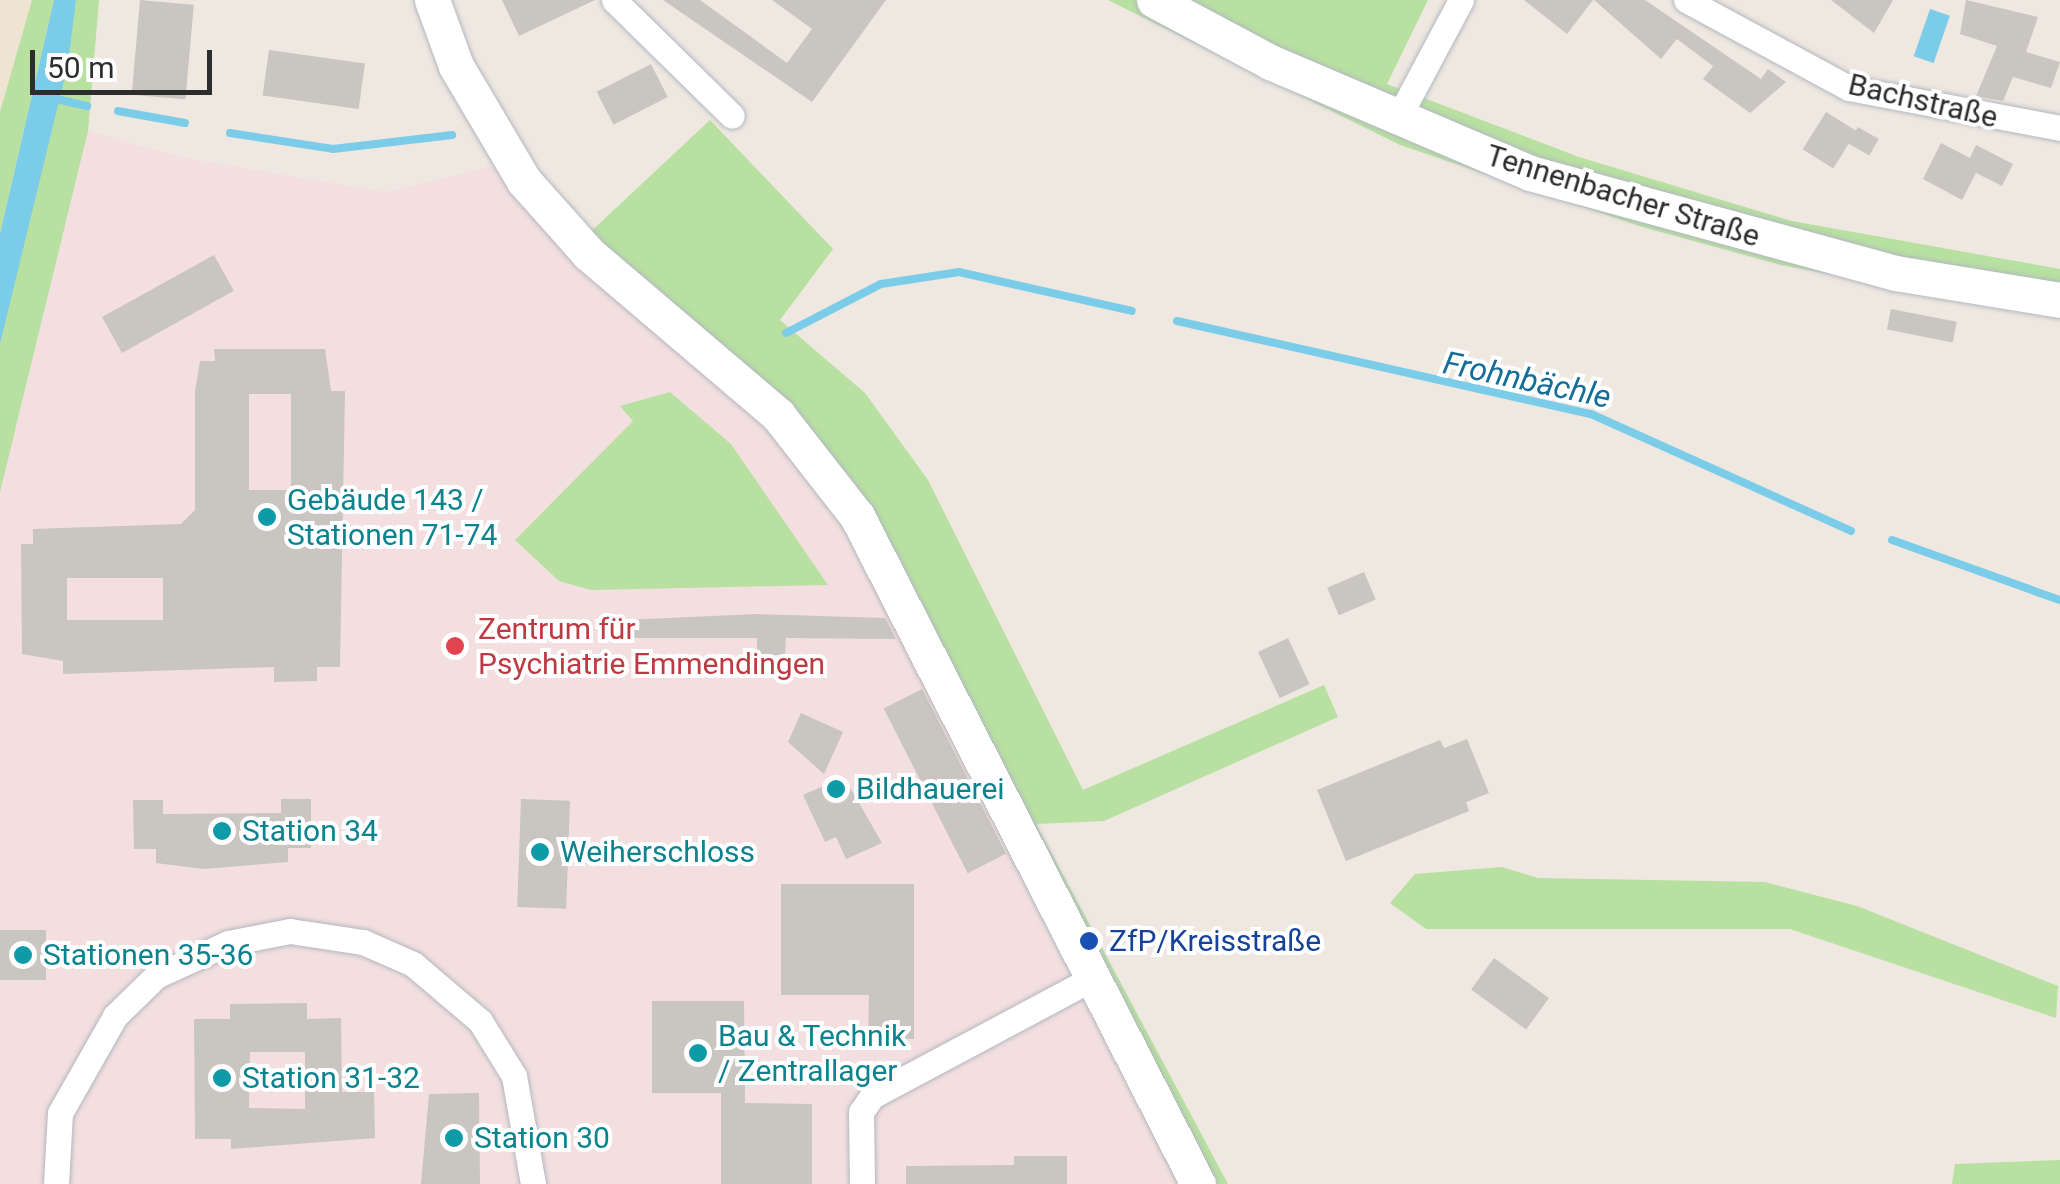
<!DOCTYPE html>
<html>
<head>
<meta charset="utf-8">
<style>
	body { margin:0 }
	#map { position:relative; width:2060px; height:1184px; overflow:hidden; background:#eee8e1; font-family:Roboto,sans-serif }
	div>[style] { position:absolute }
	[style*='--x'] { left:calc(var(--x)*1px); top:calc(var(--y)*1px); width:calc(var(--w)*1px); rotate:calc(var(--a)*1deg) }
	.education>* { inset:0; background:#eee4d1 }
	.medical>* { inset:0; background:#f3dfe0 }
	.green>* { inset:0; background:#b7e0a1 }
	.water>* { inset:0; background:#7bcce9; transform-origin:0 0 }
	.stream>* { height:8px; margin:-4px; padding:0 4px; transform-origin:4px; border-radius:4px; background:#7bcce9 }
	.building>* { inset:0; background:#c9c5c0; transform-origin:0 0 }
	.roads { filter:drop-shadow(0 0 2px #b4b7bf) drop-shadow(0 0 2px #b4b7bf) }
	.street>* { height:25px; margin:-12.5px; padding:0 12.5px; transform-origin:12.5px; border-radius:12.5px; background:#fff }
	.secondary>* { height:35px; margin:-17.5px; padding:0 17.5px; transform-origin:17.5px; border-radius:17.5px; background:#fff }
	.dots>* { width:28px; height:28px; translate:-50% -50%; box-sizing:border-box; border:5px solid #fff; border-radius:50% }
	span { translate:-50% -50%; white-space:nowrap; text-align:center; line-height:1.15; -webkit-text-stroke:8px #fff; paint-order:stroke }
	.street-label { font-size:30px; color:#2d2d2d }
	.culture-label { font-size:30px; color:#0d838f }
	.left { translate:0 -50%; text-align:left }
	.health-label { font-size:30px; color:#be3a42 }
	.transit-label { font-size:30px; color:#164399 }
	.water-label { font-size:32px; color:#156d99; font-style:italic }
	.scale { position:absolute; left:30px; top:50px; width:182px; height:45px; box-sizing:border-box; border:5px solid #2d2d2d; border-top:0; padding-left:12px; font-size:30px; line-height:35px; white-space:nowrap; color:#2d2d2d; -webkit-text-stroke:8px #fff; paint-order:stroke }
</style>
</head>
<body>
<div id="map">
	<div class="education">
		<div style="clip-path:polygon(0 0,32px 0,0 112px)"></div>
	</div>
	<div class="medical">
		<div style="clip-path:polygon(88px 131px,185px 158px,386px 192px,492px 166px,581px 264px,770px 427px,859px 546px,1186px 1184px,0 1184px,0 492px)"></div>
	</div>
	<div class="green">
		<div style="clip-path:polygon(32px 0,54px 0,0 234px,0 112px)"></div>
		<div style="clip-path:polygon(76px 0,99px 0,88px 131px,0 492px,0 344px)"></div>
		<div style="clip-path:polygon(1108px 0,1428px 0,1387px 84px,1579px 157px,1792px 221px,2060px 269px,2060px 318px,1781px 265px,1639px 226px,1400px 145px)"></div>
		<div style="clip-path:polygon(710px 120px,833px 249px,780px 320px,865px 393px,928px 480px,1083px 790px,1324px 685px,1338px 717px,1104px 821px,1036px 824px,1228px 1184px,1186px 1184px,859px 546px,770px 427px,569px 252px)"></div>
		<div style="clip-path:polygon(670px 392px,731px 444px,828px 585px,591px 590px,559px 581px,515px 540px,633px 421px,620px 406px)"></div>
		<div style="clip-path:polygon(1502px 867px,1538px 878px,1765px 882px,1857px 906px,2058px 986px,2056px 1018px,1790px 929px,1426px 929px,1390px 903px,1415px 874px)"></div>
		<div style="clip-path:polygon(2060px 1160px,2060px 1184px,1952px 1184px,1955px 1164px)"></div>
	</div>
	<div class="water">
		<div style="clip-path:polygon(54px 0,76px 0,68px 64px,0 344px,0 234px)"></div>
		<div style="left:1930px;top:9px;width:21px;height:50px;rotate:19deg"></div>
	</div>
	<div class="stream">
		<div style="--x:52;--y:98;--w:36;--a:13"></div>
		<div style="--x:118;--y:111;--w:68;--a:10.2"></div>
		<div style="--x:230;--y:133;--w:104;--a:8.8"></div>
		<div style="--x:333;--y:149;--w:120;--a:-6.7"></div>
		<div style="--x:1177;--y:321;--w:424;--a:12.7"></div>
		<div style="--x:1591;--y:414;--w:285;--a:24.2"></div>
		<div style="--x:786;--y:333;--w:107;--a:-27.3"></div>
		<div style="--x:881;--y:284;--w:79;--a:-8.7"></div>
		<div style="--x:959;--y:272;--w:177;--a:12.7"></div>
		<div style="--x:1892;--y:540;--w:178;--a:19.7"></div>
	</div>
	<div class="building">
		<div style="left:140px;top:0;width:54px;height:95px;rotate:5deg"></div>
		<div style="clip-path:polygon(502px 0,595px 0,519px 36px)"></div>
		<div style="clip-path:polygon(663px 0,700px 0,787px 63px,812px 29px,772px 0,886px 0,812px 102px)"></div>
		<div style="clip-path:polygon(1524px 0,1593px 0,1567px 34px)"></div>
		<div style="clip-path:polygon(1594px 0,1645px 0,1761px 79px,1768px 69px,1786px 82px,1750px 113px,1703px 79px,1721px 56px,1713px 66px,1677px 39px,1661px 59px)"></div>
		<div style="clip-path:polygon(1831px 0,1893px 0,1874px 33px)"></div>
		<div style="clip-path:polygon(1966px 0,2038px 17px,2026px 52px,2060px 62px,2051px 88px,2013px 77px,2003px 101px,1976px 96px,1997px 46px,1960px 34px)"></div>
		<div style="left:269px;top:50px;width:97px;height:46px;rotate:8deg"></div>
		<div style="left:651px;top:64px;width:37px;height:61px;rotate:63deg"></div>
		<div style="left:1826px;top:112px;width:36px;height:44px;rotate:32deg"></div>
		<div style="left:1858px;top:127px;width:24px;height:19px;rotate:30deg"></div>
		<div style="clip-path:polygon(1941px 143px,1970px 158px,1976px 145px,2013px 164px,2002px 186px,1976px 173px,1962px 200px,1923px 179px)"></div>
		<div style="left:214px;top:255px;width:41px;height:128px;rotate:61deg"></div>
		<div style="left:1891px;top:309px;width:67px;height:21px;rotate:11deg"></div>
		<div style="clip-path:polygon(evenodd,214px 349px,325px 349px,331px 391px,345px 391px,340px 667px,317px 667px,317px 681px,274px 682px,274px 667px,63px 674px,63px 661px,22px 654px,21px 544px,33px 544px,33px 529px,181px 524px,195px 510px,195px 391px,200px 361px,215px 361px,214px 349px,249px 394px,291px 394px,291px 490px,249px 490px,249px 394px,214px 349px,67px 578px,163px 578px,163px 620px,67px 620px,67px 578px)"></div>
		<div style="left:1364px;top:572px;width:30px;height:40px;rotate:67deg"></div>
		<div style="clip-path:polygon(757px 614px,885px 618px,896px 639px,786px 638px,785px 655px,757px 655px,757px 638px,622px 638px,623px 620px)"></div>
		<div style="left:1288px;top:638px;width:51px;height:33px;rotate:65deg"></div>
		<div style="left:922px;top:689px;width:185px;height:43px;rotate:63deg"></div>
		<div style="clip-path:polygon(801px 713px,843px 732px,824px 774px,788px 742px)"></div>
		<div style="clip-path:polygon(1467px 739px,1489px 793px,1466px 802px,1469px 811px,1346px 861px,1317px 790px,1440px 740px,1444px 748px)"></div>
		<div style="clip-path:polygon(844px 777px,882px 843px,846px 859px,836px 837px,825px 842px,803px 795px)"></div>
		<div style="clip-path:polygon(281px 799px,311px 799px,311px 848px,288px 848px,288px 862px,203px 869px,156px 863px,156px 849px,134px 849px,133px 800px,163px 800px,163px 814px,281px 813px)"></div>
		<div style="left:521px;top:799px;width:49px;height:108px;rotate:2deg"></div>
		<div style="clip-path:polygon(781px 884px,914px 884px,914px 1039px,868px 1039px,869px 995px,781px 995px)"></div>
		<div style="left:0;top:930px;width:46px;height:50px"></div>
		<div style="left:1494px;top:958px;width:68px;height:39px;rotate:36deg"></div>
		<div style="clip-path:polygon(652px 1001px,744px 1001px,745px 1103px,812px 1104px,812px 1184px,721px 1184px,721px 1093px,652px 1093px)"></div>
		<div style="clip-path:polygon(evenodd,307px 1003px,307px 1019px,341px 1018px,342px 1092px,374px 1092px,375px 1138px,231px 1149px,231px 1139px,195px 1139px,194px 1019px,230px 1019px,230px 1004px,307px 1003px,250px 1052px,305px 1052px,305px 1109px,249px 1108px,250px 1052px)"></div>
		<div style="clip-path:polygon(479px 1093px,480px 1184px,421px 1184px,429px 1094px)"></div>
		<div style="clip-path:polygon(1014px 1156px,1067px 1156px,1067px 1184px,906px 1184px,906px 1166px,1014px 1165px)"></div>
	</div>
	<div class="roads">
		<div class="street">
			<div style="--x:614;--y:0;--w:165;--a:44.5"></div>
			<div style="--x:1686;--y:0;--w:185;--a:28.4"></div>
			<div style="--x:1849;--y:88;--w:215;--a:10.7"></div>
			<div style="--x:1398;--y:118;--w:134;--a:-61.9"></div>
			<div style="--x:56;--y:1184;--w:71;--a:-86.8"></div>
			<div style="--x:60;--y:1113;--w:112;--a:-60.4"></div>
			<div style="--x:115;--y:1016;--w:57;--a:-44.3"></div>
			<div style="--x:156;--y:976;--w:79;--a:-24.6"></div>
			<div style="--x:228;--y:943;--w:63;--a:-11"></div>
			<div style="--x:290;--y:931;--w:74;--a:8.6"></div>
			<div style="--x:363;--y:942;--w:55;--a:23.7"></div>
			<div style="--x:413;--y:964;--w:88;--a:40.4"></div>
			<div style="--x:480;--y:1021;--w:65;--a:58.3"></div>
			<div style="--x:514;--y:1076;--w:110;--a:80"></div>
			<div style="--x:862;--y:1184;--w:72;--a:-90.8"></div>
			<div style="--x:861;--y:1112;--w:19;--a:-55"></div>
			<div style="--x:872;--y:1096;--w:244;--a:-28.1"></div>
		</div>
		<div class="secondary">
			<div style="--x:432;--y:0;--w:70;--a:70"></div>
			<div style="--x:456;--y:66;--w:134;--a:59.4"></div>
			<div style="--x:524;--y:181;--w:98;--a:48.3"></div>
			<div style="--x:589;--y:254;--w:248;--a:40.4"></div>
			<div style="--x:778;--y:415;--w:128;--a:52"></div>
			<div style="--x:857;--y:516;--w:750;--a:62.96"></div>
			<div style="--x:1154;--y:0;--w:132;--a:28.1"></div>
			<div style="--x:1270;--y:62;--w:283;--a:23.1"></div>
			<div style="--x:1530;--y:173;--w:379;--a:15.3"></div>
			<div style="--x:1896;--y:273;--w:166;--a:9.3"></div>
		</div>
	</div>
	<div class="dots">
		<div style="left:267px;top:517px;background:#0f9aa8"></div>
		<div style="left:455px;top:646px;background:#e0444e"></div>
		<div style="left:836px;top:789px;background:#0f9aa8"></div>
		<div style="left:222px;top:831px;background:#0f9aa8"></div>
		<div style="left:540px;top:852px;background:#0f9aa8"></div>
		<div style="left:1089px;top:941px;background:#1a4fb4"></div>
		<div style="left:23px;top:955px;background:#0f9aa8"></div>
		<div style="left:698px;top:1053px;background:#0f9aa8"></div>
		<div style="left:222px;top:1078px;background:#0f9aa8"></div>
		<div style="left:454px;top:1138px;background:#0f9aa8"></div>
	</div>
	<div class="street-label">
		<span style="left:1923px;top:101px;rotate:13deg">Bachstraße</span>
		<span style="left:1623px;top:196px;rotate:17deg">Tennenbacher Straße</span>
	</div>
	<div class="culture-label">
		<span class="left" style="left:287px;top:517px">Gebäude 143 /<br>Stationen 71-74</span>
		<span class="left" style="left:856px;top:789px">Bildhauerei</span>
		<span class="left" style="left:242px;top:831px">Station 34</span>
		<span class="left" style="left:560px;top:852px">Weiherschloss</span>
		<span class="left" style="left:43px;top:955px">Stationen 35-36</span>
		<span class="left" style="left:718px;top:1053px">Bau &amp; Technik<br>/ Zentrallager</span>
		<span class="left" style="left:242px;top:1078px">Station 31-32</span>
		<span class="left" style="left:474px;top:1138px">Station 30</span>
	</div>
	<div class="health-label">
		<span class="left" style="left:478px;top:646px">Zentrum für<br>Psychiatrie Emmendingen</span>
	</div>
	<div class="transit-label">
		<span class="left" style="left:1109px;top:941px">ZfP/Kreisstraße</span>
	</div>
	<div class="water-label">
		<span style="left:1527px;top:380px;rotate:12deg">Frohnbächle</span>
	</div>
	<div class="scale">50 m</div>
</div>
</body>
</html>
